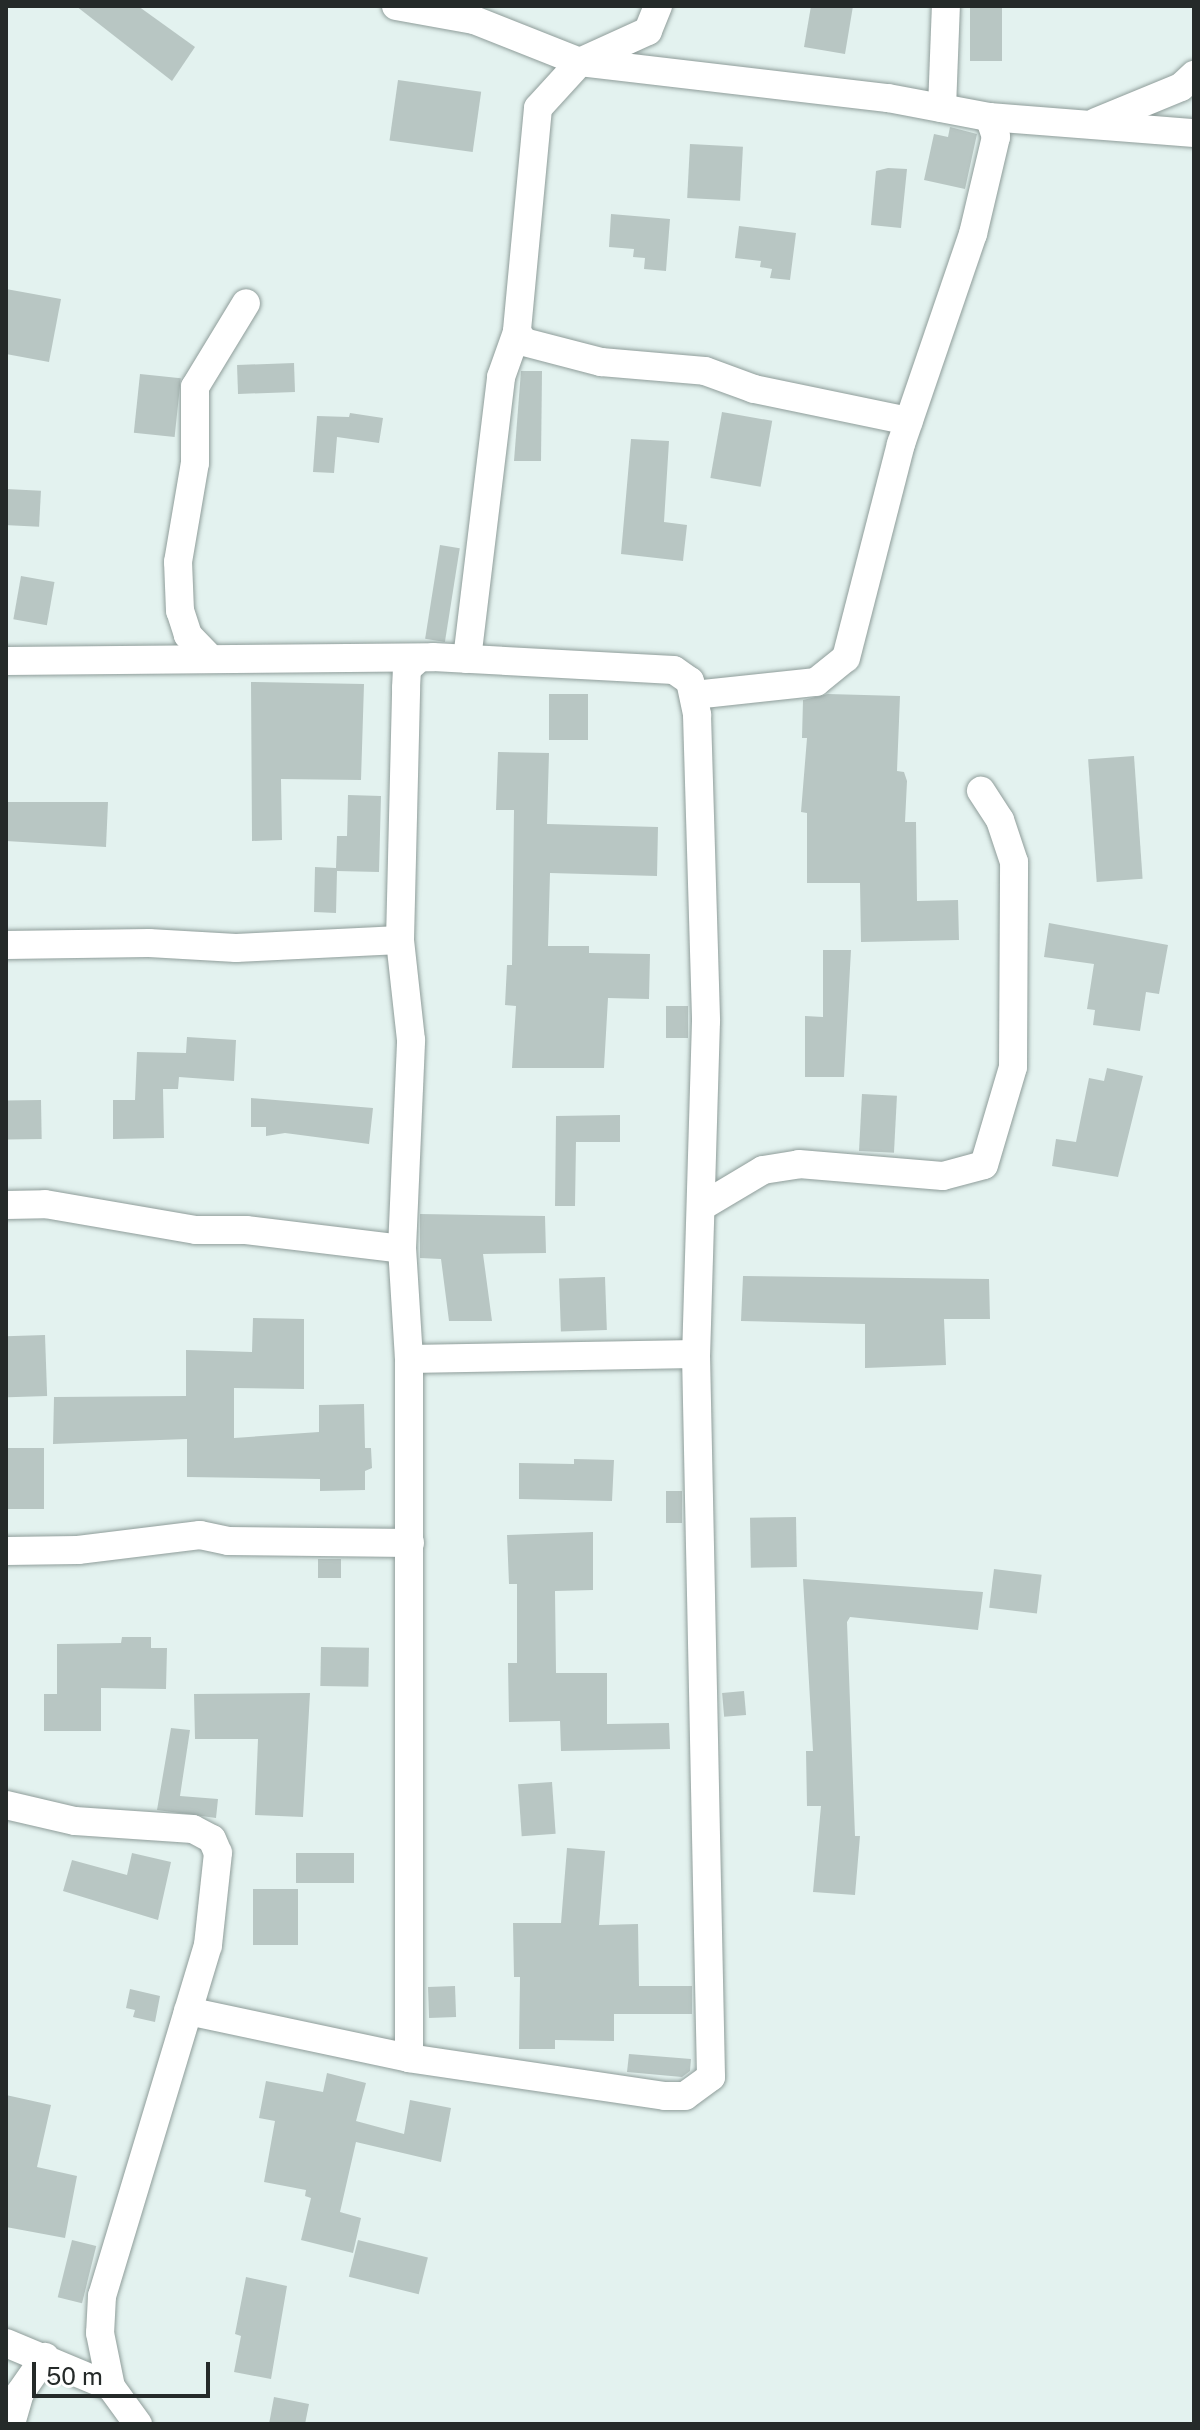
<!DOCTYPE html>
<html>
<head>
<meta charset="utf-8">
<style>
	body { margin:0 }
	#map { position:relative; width:1200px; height:2430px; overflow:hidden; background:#e3f2ef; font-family:"Public Sans",sans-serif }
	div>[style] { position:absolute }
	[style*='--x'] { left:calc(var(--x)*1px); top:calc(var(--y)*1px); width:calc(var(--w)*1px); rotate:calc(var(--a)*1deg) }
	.building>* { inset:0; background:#b8c6c3; transform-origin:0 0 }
	.roads { filter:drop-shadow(0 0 2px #8f9d9a) drop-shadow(0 0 2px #8f9d9a) }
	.minor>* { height:28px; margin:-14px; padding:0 14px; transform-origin:14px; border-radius:14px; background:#fff }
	span { translate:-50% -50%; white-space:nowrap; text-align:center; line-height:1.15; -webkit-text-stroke:6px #fff; paint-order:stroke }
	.frame { position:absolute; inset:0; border:8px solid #252a29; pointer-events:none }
	.scale { position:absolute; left:32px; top:2362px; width:178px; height:36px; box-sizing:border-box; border:4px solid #252a29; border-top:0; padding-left:10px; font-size:24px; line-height:28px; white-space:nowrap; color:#252a29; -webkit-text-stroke:6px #fff; paint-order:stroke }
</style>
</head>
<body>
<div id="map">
	<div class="building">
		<div style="clip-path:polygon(76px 6px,138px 6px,195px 47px,172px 81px)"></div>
		<div style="clip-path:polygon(811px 6px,853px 6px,845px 54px,804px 47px)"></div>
		<div style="left:970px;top:6px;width:32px;height:55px"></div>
		<div style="left:398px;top:80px;width:84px;height:61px;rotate:8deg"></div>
		<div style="clip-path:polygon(950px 127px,977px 134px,965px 189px,924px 180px,934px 134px,948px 137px)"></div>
		<div style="left:690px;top:144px;width:53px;height:54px;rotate:3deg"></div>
		<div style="clip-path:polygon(888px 168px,907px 169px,901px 228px,871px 225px,876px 171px)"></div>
		<div style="clip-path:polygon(611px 214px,670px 219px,666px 271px,644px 269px,645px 258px,633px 257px,634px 249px,609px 247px)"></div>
		<div style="clip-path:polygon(739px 226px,796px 233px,790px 280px,770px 278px,772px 269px,760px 267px,761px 261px,735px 258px)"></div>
		<div style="clip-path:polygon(6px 289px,61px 299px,49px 362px,6px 354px)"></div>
		<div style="left:294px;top:363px;width:29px;height:57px;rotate:88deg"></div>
		<div style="clip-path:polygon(521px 371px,542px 371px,541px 461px,514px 461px)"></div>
		<div style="left:140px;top:374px;width:41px;height:59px;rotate:6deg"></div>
		<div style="left:722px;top:412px;width:51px;height:67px;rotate:10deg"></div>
		<div style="clip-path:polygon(350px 413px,383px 418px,379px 443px,337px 437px,334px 473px,313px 472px,317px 416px,349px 417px)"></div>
		<div style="clip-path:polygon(631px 439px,669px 441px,664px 522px,687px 525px,683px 561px,621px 554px)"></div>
		<div style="left:6px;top:489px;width:35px;height:36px;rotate:3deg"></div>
		<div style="left:440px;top:545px;width:20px;height:95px;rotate:9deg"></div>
		<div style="left:21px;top:576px;width:34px;height:44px;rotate:10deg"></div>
		<div style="clip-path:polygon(251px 682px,364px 684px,361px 780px,281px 779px,282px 840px,252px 841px)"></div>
		<div style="left:588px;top:694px;width:46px;height:39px;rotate:90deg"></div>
		<div style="clip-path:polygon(828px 694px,900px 696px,897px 771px,904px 772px,907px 781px,905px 822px,916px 822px,917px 901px,958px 900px,959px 940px,861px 942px,860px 883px,807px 883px,807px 813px,801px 812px,807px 738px,802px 738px,803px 700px)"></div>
		<div style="clip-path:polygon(498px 752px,549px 753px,547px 824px,658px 827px,657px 876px,550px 873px,548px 946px,589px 946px,589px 953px,650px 954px,649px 999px,608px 998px,604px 1068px,512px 1068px,516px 1006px,505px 1005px,507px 965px,512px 965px,514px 810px,496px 810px)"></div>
		<div style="left:1134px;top:756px;width:123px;height:46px;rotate:86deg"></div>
		<div style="clip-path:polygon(348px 795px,381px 796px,379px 872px,337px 871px,336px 913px,314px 912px,315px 867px,336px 868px,337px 836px,347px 836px)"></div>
		<div style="clip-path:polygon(6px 802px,108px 802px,106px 847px,6px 841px)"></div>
		<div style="clip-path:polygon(1049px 923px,1168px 945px,1159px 994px,1146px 992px,1140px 1031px,1093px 1025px,1095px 1010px,1087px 1009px,1094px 964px,1044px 957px)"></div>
		<div style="clip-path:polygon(823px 950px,851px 950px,844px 1077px,805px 1077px,805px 1016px,823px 1017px)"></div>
		<div style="left:666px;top:1006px;width:22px;height:32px"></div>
		<div style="clip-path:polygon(187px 1037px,236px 1040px,234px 1081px,179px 1077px,178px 1089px,163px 1089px,164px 1138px,113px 1139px,113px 1100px,135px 1100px,137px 1052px,186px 1053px)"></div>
		<div style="clip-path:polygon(1107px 1068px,1143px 1076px,1118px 1177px,1052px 1166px,1056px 1139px,1076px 1142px,1089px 1078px,1104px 1081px)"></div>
		<div style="left:862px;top:1094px;width:35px;height:57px;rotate:3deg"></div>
		<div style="clip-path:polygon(251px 1098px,373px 1108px,369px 1144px,285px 1133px,266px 1136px,266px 1127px,251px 1127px)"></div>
		<div style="left:41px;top:1100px;width:39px;height:35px;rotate:89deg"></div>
		<div style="clip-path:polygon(620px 1115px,620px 1142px,576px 1142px,575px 1206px,555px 1206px,556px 1116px)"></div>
		<div style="clip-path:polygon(420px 1214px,545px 1216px,546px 1253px,483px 1254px,492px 1321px,449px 1321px,441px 1259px,420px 1258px)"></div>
		<div style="clip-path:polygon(743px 1276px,989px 1279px,990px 1319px,944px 1319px,946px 1365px,865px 1368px,865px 1324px,741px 1321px)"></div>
		<div style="left:605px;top:1277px;width:53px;height:46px;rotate:88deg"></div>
		<div style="clip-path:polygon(253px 1318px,304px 1319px,304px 1389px,234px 1388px,234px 1438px,319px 1432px,319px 1405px,364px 1404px,365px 1448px,371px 1448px,372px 1468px,365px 1471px,365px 1490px,320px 1491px,320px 1479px,187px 1477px,187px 1439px,53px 1444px,54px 1397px,186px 1396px,186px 1350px,252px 1352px)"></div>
		<div style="left:45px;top:1335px;width:61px;height:39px;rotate:88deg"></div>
		<div style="left:6px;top:1448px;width:38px;height:61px"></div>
		<div style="clip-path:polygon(574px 1459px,614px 1460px,612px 1501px,519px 1499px,519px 1463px,574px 1464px)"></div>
		<div style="left:666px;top:1491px;width:16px;height:32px"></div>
		<div style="left:796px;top:1517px;width:50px;height:46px;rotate:89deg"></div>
		<div style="clip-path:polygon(593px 1532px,593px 1590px,555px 1591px,556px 1673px,607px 1673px,607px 1724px,669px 1723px,670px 1749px,561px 1751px,560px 1721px,509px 1722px,508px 1663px,517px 1663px,517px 1584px,509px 1584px,507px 1535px)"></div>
		<div style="left:318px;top:1559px;width:23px;height:19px"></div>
		<div style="left:994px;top:1569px;width:48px;height:39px;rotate:7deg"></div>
		<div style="clip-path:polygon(803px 1579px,983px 1592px,978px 1630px,850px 1617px,847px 1622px,855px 1836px,860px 1836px,855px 1895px,813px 1892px,821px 1806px,807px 1806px,806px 1751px,813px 1751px)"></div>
		<div style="clip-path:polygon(122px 1637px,151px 1637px,151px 1648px,167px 1648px,166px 1689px,101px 1688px,101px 1731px,44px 1731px,44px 1694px,57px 1694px,57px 1644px,121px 1643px)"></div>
		<div style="left:321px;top:1647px;width:48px;height:39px;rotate:1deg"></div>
		<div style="left:744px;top:1691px;width:24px;height:22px;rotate:85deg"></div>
		<div style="clip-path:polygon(310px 1693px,303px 1817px,255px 1815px,258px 1739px,195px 1739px,194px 1694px)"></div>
		<div style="clip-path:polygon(171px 1728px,190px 1730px,180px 1796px,218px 1799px,216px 1818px,157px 1810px)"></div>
		<div style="left:552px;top:1782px;width:52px;height:34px;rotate:86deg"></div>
		<div style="clip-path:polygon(567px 1848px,605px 1851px,599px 1925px,638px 1924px,639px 1986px,692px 1986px,692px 2014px,614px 2014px,614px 2041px,555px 2040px,555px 2049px,519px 2049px,520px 1977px,514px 1977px,513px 1923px,561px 1923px)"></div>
		<div style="clip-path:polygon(132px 1853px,171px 1862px,158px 1920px,63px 1891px,72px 1860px,127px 1875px)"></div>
		<div style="left:296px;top:1853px;width:58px;height:30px"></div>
		<div style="left:253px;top:1889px;width:45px;height:56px"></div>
		<div style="left:455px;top:1986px;width:31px;height:27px;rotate:88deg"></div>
		<div style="clip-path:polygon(130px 1989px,160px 1996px,155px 2022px,133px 2017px,135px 2010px,126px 2008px)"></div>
		<div style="clip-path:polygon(629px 2054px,691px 2059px,690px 2071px,682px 2077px,627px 2072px)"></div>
		<div style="clip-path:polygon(327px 2073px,366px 2083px,356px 2121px,404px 2134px,410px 2100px,451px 2108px,441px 2162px,356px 2142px,340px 2212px,361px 2218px,353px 2253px,301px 2240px,311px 2198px,305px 2196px,306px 2190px,264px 2182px,275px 2121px,259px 2118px,266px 2081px,323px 2092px)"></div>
		<div style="clip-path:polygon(6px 2095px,51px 2105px,37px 2167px,77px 2176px,65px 2238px,6px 2227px)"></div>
		<div style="left:72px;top:2240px;width:25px;height:59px;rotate:14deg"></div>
		<div style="left:358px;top:2240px;width:72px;height:38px;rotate:14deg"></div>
		<div style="clip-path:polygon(246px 2277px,287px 2286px,271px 2379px,234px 2372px,241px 2336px,235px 2334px)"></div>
		<div style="clip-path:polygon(274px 2397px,309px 2404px,305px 2424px,269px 2424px)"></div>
	</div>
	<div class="roads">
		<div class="minor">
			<div style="--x:396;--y:6;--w:79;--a:10.2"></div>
			<div style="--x:474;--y:20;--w:114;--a:21.6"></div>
			<div style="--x:580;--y:62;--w:310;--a:6.7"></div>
			<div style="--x:888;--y:98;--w:103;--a:10.7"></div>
			<div style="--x:989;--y:117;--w:206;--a:4.5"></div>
			<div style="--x:658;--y:6;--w:27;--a:112"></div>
			<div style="--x:648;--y:31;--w:75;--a:155.5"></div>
			<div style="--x:580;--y:62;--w:62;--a:132.4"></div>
			<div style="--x:538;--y:108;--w:225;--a:95.4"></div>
			<div style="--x:517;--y:332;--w:12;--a:55"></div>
			<div style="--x:524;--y:342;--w:80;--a:14.6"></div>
			<div style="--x:601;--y:362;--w:104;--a:4.9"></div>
			<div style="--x:705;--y:371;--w:52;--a:20.2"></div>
			<div style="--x:754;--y:389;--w:158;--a:11.7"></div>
			<div style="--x:942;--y:108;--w:102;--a:-87.8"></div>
			<div style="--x:1096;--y:122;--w:92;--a:-22.4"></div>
			<div style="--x:1181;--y:87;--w:18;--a:-43"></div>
			<div style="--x:210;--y:658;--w:32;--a:-134"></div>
			<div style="--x:188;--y:635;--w:25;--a:-108"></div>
			<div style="--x:180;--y:611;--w:49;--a:-92.3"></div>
			<div style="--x:178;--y:562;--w:100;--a:-80.3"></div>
			<div style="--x:195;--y:463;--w:76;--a:-90"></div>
			<div style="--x:195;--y:387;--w:98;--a:-58.7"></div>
			<div style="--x:467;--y:659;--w:284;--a:-83.1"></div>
			<div style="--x:501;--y:377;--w:48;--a:-70.4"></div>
			<div style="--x:6;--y:661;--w:427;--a:-0.5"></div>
			<div style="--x:433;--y:657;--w:241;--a:3.1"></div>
			<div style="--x:674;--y:670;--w:19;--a:35"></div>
			<div style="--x:690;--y:681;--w:35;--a:78"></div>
			<div style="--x:697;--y:715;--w:306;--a:88.3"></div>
			<div style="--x:706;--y:1021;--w:333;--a:91.7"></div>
			<div style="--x:696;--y:1354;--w:723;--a:88.81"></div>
			<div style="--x:711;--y:2077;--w:32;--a:144"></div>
			<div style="--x:685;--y:2096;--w:20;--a:180"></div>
			<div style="--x:665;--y:2096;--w:259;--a:-171.6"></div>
			<div style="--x:409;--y:2058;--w:226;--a:-168"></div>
			<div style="--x:694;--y:695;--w:123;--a:-6.1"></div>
			<div style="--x:816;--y:682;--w:38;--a:-39"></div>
			<div style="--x:846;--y:658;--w:221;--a:-75.6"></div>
			<div style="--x:901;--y:444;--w:222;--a:-71.1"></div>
			<div style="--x:973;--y:234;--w:100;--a:-76.7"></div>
			<div style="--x:996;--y:137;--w:21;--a:-109"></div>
			<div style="--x:6;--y:945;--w:143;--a:-0.8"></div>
			<div style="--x:149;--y:943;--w:87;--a:3.3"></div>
			<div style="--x:236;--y:948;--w:164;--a:-2.8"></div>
			<div style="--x:6;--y:1205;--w:39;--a:-1"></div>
			<div style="--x:45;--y:1204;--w:153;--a:9.8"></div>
			<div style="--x:196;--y:1230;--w:50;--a:0"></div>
			<div style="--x:246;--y:1230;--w:157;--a:6.9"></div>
			<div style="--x:701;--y:1207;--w:72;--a:-30.8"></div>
			<div style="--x:763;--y:1170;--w:36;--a:-9"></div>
			<div style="--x:799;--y:1164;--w:144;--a:4.8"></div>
			<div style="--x:943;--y:1176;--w:42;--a:-15"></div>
			<div style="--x:984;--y:1165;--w:102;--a:-73.5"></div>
			<div style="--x:1013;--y:1067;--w:205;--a:-89.7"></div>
			<div style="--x:1014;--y:862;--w:44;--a:-108.4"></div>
			<div style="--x:1000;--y:820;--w:35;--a:-123"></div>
			<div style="--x:409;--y:1359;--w:287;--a:-1"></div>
			<div style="--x:6;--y:1551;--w:72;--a:-0.8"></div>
			<div style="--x:78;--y:1550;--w:123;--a:-7"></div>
			<div style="--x:200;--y:1535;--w:29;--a:12"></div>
			<div style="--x:228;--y:1541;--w:182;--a:0.6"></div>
			<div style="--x:6;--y:1805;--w:71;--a:13.1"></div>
			<div style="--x:75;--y:1821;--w:118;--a:3.9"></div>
			<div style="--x:193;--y:1829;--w:21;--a:28"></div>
			<div style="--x:212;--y:1839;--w:15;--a:67"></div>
			<div style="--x:218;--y:1853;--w:93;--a:96.2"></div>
			<div style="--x:208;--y:1945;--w:367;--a:106.8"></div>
			<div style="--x:102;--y:2296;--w:37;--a:93"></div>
			<div style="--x:100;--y:2333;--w:55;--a:78.5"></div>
			<div style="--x:111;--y:2387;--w:46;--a:53.9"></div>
			<div style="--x:409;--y:2058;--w:699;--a:-90"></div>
			<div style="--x:409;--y:1359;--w:110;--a:-93.6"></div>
			<div style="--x:402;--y:1249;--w:209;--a:-87.5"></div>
			<div style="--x:411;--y:1040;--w:101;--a:-96.3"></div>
			<div style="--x:400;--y:940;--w:252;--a:-88.6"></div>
			<div style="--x:406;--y:688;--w:19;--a:-87"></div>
			<div style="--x:407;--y:669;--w:13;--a:-42"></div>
			<div style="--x:6;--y:2343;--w:114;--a:22.7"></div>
			<div style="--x:11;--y:2424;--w:32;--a:-74"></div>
			<div style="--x:20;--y:2393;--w:44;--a:-55.2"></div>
		</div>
	</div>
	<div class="frame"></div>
	<div class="scale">50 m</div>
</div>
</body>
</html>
